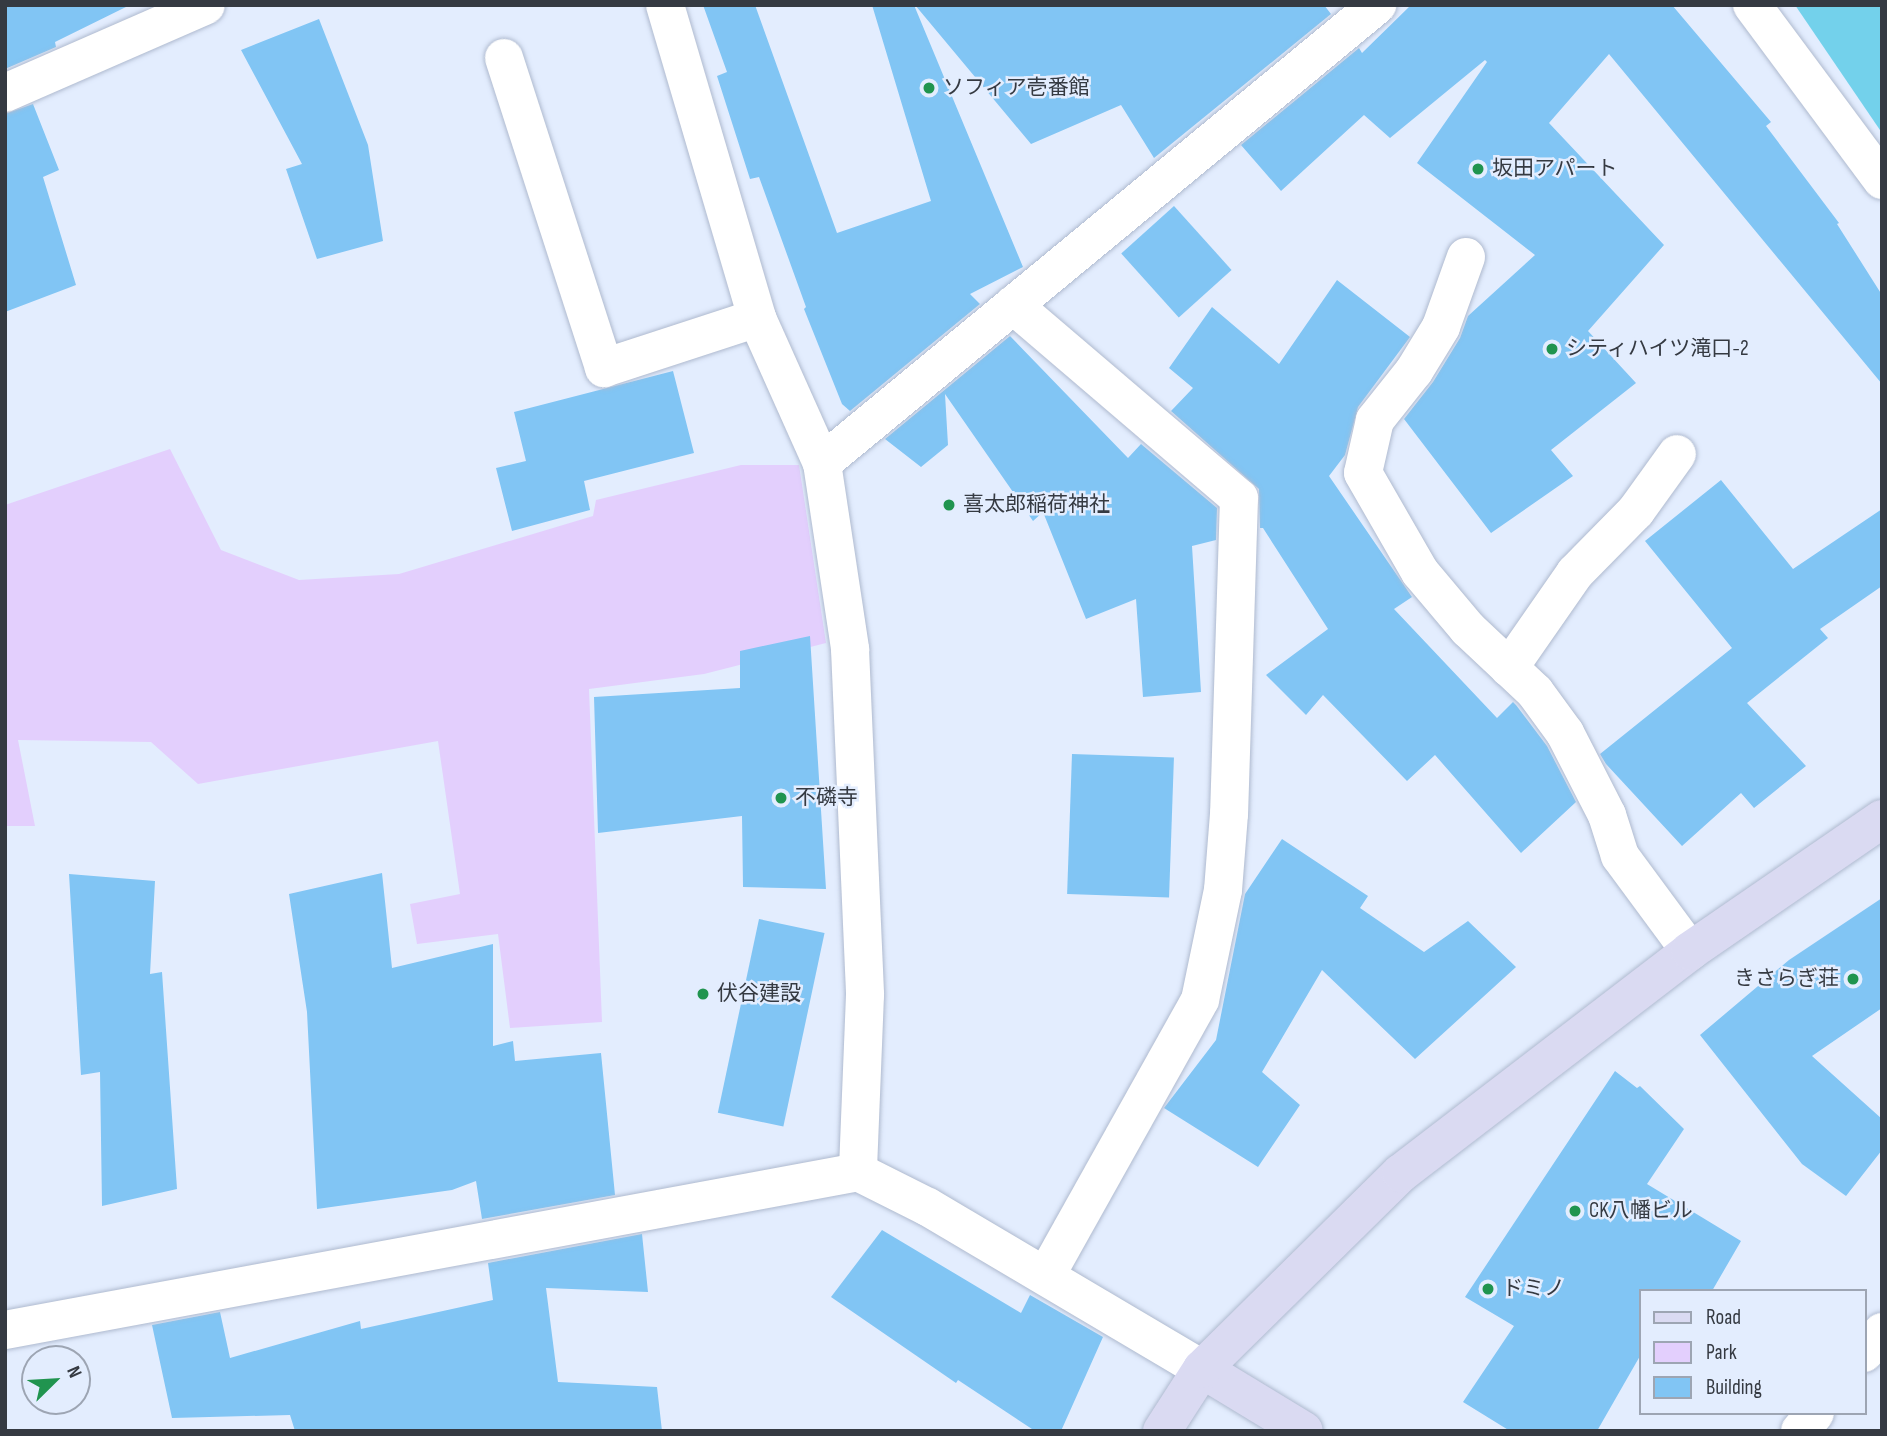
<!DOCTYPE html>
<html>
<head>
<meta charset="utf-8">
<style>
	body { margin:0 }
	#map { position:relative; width:1887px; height:1436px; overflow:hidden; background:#e3edfe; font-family:"Sofia Sans Condensed","Noto Sans JP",sans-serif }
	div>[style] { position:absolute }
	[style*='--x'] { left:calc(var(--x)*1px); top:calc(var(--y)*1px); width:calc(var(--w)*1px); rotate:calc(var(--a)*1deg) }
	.green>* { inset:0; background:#e3cffd }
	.water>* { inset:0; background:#73d1eb }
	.building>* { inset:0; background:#81c5f4; transform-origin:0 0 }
	.roads { filter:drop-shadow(0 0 2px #afbacf) drop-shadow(0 0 2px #afbacf) }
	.street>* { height:38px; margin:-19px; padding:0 19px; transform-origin:19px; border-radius:19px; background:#fff }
	.secondary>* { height:38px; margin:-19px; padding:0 19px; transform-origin:19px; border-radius:19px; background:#dadaf2 }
	.dots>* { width:19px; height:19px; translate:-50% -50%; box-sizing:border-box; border:4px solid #e3edfe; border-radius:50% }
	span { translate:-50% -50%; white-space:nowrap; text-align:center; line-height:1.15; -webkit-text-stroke:5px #e3edfe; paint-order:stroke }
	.poi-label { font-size:21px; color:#353a42 }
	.left { translate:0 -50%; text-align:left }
	.right { translate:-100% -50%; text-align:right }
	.frame { position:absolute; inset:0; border:7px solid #353a42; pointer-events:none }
	.legend { position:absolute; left:1639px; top:1289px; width:228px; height:126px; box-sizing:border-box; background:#e3edfe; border:2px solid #9da5b3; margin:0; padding:9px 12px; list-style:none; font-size:21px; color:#353a42 }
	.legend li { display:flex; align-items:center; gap:14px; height:35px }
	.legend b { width:35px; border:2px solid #9da5b3 }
	.north { position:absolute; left:21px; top:1345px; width:70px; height:70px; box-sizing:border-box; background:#e3edfe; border:2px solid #9da5b3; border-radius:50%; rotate:66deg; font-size:19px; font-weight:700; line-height:28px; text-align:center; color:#353a42 }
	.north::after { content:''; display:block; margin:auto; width:24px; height:32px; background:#20944f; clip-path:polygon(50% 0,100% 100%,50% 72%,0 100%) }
</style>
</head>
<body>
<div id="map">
	<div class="green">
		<div style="clip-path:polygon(170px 449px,221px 550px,299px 580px,399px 574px,593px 516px,596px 500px,741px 465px,799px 465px,826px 643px,704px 674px,589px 689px,602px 1022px,510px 1028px,498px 934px,417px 944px,410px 904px,460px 894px,438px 741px,198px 784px,151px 742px,18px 740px,35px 826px,5px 826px,5px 505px)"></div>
	</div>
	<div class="water">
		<div style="clip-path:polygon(1795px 5px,1882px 5px,1882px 133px)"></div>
	</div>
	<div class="building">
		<div style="clip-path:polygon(5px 5px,130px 5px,55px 42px,56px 47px,5px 69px)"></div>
		<div style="clip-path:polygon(703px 5px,755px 5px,837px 233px,931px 201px,872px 5px,914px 5px,1023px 267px,970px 294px,980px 304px,850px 411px,842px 404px,804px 309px,806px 307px,759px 177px,750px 179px,717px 76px,727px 72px)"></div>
		<div style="clip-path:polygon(915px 5px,1324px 5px,1331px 14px,1154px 158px,1121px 105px,1031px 144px)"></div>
		<div style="clip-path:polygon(1411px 5px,1672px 5px,1771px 122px,1766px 126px,1839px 223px,1837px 224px,1882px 295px,1882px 384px,1609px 54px,1549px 123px,1664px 245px,1588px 331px,1636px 383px,1551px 450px,1573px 476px,1491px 533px,1404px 419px,1433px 382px,1460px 338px,1468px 316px,1535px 255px,1417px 163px,1487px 62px,1485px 60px,1390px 138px,1364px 115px,1281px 191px,1241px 145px,1359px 48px,1362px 53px)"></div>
		<div style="clip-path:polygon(319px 19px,368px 145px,383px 241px,317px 259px,286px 169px,302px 164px,241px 50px)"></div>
		<div style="clip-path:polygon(33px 104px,59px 170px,43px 177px,76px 285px,5px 312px,5px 114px)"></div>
		<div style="left:1174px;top:206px;width:86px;height:71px;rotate:48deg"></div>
		<div style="clip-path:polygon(1337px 280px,1410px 337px,1358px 407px,1345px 455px,1329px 476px,1412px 597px,1394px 609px,1497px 718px,1513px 702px,1516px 705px,1547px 746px,1576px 802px,1521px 853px,1435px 755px,1407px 781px,1323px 695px,1306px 715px,1266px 675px,1328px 629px,1263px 528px,1260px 528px,1259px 489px,1171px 411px,1193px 388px,1169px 368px,1212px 307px,1279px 364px)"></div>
		<div style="clip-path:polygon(1010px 336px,1128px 458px,1141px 444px,1217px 508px,1216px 540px,1192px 546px,1201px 692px,1143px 697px,1136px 599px,1086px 619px,1043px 512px,1033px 521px,945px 394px,948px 445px,921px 467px,885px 439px)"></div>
		<div style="clip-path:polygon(673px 371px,694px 453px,584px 481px,590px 510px,512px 531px,496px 468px,526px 461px,514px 412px)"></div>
		<div style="clip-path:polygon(1721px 480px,1793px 569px,1882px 509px,1882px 586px,1820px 629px,1828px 638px,1747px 703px,1806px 766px,1754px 808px,1741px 793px,1682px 846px,1606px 764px,1600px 754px,1732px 648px,1645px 541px)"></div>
		<div style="clip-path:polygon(810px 636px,826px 889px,743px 887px,742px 816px,598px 833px,594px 697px,740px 688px,740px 651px)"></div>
		<div style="left:1072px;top:754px;width:102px;height:140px;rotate:2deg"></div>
		<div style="clip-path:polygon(1282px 839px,1368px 896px,1360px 908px,1424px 952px,1468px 921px,1516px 967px,1415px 1059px,1322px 970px,1262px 1072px,1300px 1105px,1258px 1167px,1164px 1108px,1216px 1040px,1245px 894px)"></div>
		<div style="clip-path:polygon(382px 873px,392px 968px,493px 944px,493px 1046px,513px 1041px,515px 1061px,601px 1053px,615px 1195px,482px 1219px,476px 1181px,452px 1190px,317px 1209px,307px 1012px,289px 894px)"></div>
		<div style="clip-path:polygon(69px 874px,155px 881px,150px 974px,162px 972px,177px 1189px,102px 1206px,100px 1072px,81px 1075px)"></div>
		<div style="clip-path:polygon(1882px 898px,1882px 1008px,1812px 1056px,1882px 1119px,1882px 1150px,1846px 1196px,1802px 1164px,1700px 1035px,1789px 960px)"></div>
		<div style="left:759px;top:919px;width:67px;height:198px;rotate:12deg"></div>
		<div style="clip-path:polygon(1615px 1071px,1637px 1088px,1640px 1086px,1684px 1129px,1647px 1184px,1741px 1241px,1712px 1291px,1640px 1291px,1640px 1356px,1597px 1431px,1510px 1431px,1463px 1402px,1514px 1326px,1465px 1297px)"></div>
		<div style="clip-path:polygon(882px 1230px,1021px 1313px,1030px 1295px,1103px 1337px,1061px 1431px,1035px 1431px,958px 1380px,956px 1383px,831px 1297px)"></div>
		<div style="clip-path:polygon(642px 1234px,648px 1292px,546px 1288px,558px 1382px,657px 1387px,662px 1431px,295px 1431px,290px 1415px,172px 1418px,152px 1325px,220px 1312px,230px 1358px,360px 1321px,361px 1329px,493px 1300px,488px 1263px)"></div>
	</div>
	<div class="roads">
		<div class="street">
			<div style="--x:665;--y:5;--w:326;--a:73.6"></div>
			<div style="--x:757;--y:318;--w:159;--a:65.9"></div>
			<div style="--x:822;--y:463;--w:188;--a:81.4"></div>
			<div style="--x:850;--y:649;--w:346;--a:87.5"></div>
			<div style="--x:865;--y:995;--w:177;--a:92.3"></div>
			<div style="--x:1752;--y:5;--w:218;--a:53.4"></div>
			<div style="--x:504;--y:58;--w:326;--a:72.1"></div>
			<div style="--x:604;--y:368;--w:161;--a:-18.1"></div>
			<div style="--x:5;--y:93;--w:219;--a:-23.6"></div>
			<div style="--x:1466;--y:257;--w:74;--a:109.7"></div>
			<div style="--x:1441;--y:327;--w:52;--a:121.5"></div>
			<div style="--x:1414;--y:371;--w:63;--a:128.5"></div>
			<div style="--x:1375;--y:420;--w:54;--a:102.8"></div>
			<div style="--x:1363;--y:473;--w:114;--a:60.1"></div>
			<div style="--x:1420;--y:572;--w:75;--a:49.9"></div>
			<div style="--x:1468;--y:629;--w:92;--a:43.2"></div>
			<div style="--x:1535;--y:692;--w:51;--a:53.8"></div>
			<div style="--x:1565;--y:733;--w:92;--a:62.9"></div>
			<div style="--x:1607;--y:815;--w:43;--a:72.4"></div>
			<div style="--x:1620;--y:856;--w:118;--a:53.6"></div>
			<div style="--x:1013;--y:305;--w:297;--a:40.5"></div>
			<div style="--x:1239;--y:498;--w:316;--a:91.8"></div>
			<div style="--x:1229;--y:814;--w:76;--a:94.5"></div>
			<div style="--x:1223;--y:890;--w:112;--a:101.8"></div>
			<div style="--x:1200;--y:1000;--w:315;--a:119.2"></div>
			<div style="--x:822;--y:463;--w:720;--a:-39.53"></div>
			<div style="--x:1509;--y:668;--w:116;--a:-55.2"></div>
			<div style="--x:1575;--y:573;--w:87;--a:-45.5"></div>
			<div style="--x:1636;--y:511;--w:70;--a:-54.3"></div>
			<div style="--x:5;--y:1330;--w:868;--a:-10.49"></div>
			<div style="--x:858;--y:1172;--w:78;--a:26.6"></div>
			<div style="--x:928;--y:1207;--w:318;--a:30.6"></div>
			<div style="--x:1864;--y:1353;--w:28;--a:-49"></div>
			<div style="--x:1800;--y:1431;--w:23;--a:-50"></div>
		</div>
		<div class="secondary">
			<div style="--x:1202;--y:1369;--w:119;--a:31.3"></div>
			<div style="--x:1162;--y:1431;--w:74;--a:-57.2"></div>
			<div style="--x:1202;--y:1369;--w:279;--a:-44.6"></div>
			<div style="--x:1401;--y:1173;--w:364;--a:-37.5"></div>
			<div style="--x:1690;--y:951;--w:233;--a:-34.5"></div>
		</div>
	</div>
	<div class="dots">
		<div style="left:929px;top:88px;background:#20944f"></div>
		<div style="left:1478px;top:169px;background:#20944f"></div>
		<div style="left:1552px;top:349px;background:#20944f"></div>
		<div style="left:949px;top:505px;background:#20944f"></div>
		<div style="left:781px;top:798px;background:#20944f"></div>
		<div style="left:1853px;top:979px;background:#20944f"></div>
		<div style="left:703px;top:994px;background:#20944f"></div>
		<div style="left:1575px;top:1211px;background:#20944f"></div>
		<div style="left:1488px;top:1289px;background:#20944f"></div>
	</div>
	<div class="poi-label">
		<span class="left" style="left:943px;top:88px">ソフィア壱番館</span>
		<span class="left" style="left:1492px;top:169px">坂田アパート</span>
		<span class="left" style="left:1566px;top:349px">シティハイツ滝口-2</span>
		<span class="left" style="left:963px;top:505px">喜太郎稲荷神社</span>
		<span class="left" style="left:795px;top:798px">不磷寺</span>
		<span class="right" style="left:1839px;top:979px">きさらぎ荘</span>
		<span class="left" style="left:717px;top:994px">伏谷建設</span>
		<span class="left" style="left:1589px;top:1211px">CK八幡ビル</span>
		<span class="left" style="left:1502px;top:1289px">ドミノ</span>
	</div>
	<div class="frame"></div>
	<ul class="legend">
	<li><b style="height:9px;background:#dadaf2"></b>Road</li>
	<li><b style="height:19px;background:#e3cffd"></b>Park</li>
	<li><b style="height:19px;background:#81c5f4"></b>Building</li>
	</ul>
	<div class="north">N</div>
</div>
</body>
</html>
